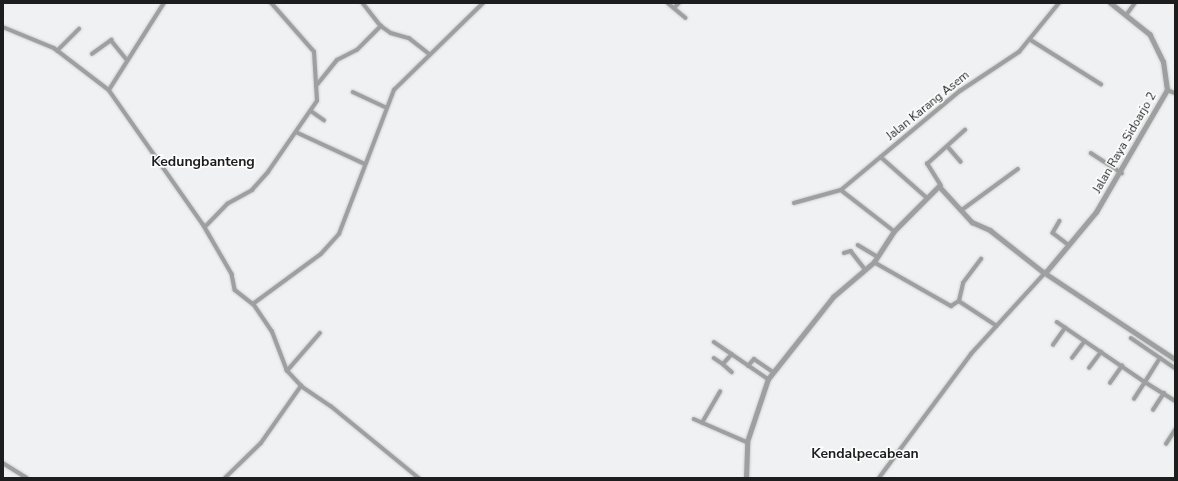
<!DOCTYPE html>
<html>
<head>
<meta charset="utf-8">
<style>
	body { margin:0 }
	#map { position:relative; width:1178px; height:481px; overflow:hidden; background:#f0f1f3; font-family:"Nunito Sans",sans-serif }
	div>[style] { position:absolute }
	[style*='--x'] { left:calc(var(--x)*1px); top:calc(var(--y)*1px); width:calc(var(--w)*1px); rotate:calc(var(--a)*1deg) }
	.roads { filter:drop-shadow(0 0 1px #cecfd1) drop-shadow(0 0 1px #cecfd1) }
	.minor>* { height:3.5px; margin:-1.75px; padding:0 1.75px; transform-origin:1.75px; border-radius:1.75px; background:#9e9f9f }
	.tertiary>* { height:4.5px; margin:-2.25px; padding:0 2.25px; transform-origin:2.25px; border-radius:2.25px; background:#9e9f9f }
	span { translate:-50% -50%; white-space:nowrap; text-align:center; line-height:1.15; -webkit-text-stroke:3px #fff; paint-order:stroke }
	.street-label { font-size:12px; color:#1d1d1e }
	.quarter-label { font-size:14px; color:#1d1d1e; font-weight:700 }
	.frame { position:absolute; inset:0; border:4px solid #1d1d1e; pointer-events:none }
</style>
</head>
<body>
<div id="map">
	<div class="roads">
		<div class="minor">
			<div style="--x:363;--y:3;--w:29;--a:52"></div>
			<div style="--x:381;--y:26;--w:12;--a:35"></div>
			<div style="--x:391;--y:33;--w:19;--a:16"></div>
			<div style="--x:409;--y:38;--w:24;--a:38"></div>
			<div style="--x:668;--y:3;--w:23;--a:40"></div>
			<div style="--x:674;--y:8;--w:7;--a:-45"></div>
			<div style="--x:1127;--y:14;--w:14;--a:-54"></div>
			<div style="--x:3;--y:27;--w:55;--a:22.4"></div>
			<div style="--x:54;--y:48;--w:69;--a:37.4"></div>
			<div style="--x:109;--y:90;--w:164;--a:55"></div>
			<div style="--x:203;--y:224;--w:58;--a:59.9"></div>
			<div style="--x:232;--y:274;--w:16;--a:79"></div>
			<div style="--x:235;--y:290;--w:23;--a:38"></div>
			<div style="--x:1031;--y:40;--w:83;--a:32.2"></div>
			<div style="--x:57;--y:51;--w:31;--a:-45"></div>
			<div style="--x:92;--y:54;--w:24;--a:-36"></div>
			<div style="--x:111;--y:40;--w:26;--a:51"></div>
			<div style="--x:316;--y:86;--w:33;--a:-51"></div>
			<div style="--x:337;--y:60;--w:22;--a:-27"></div>
			<div style="--x:357;--y:50;--w:34;--a:-45"></div>
			<div style="--x:109;--y:90;--w:103;--a:-57.7"></div>
			<div style="--x:1167;--y:90;--w:9;--a:21"></div>
			<div style="--x:353;--y:92;--w:35;--a:25"></div>
			<div style="--x:311;--y:111;--w:16;--a:35"></div>
			<div style="--x:296;--y:132;--w:76;--a:24.9"></div>
			<div style="--x:949;--y:148;--w:18;--a:49"></div>
			<div style="--x:1091;--y:153;--w:37;--a:33"></div>
			<div style="--x:881;--y:157;--w:60;--a:41.6"></div>
			<div style="--x:941;--y:186;--w:26;--a:-122"></div>
			<div style="--x:927;--y:164;--w:51;--a:-41.8"></div>
			<div style="--x:841;--y:190;--w:67;--a:37.7"></div>
			<div style="--x:794;--y:203;--w:49;--a:-15.5"></div>
			<div style="--x:841;--y:190;--w:155;--a:-39.8"></div>
			<div style="--x:960;--y:91;--w:71;--a:-33.5"></div>
			<div style="--x:1019;--y:52;--w:63;--a:-50.8"></div>
			<div style="--x:962;--y:210;--w:69;--a:-36.2"></div>
			<div style="--x:1060;--y:221;--w:14;--a:120"></div>
			<div style="--x:1053;--y:233;--w:20;--a:37"></div>
			<div style="--x:205;--y:227;--w:32;--a:-46"></div>
			<div style="--x:227;--y:204;--w:29;--a:-29"></div>
			<div style="--x:252;--y:190;--w:24;--a:-48"></div>
			<div style="--x:268;--y:172;--w:86;--a:-55.4"></div>
			<div style="--x:317;--y:101;--w:49;--a:-93.5"></div>
			<div style="--x:314;--y:52;--w:65;--a:-131.3"></div>
			<div style="--x:858;--y:245;--w:23;--a:31"></div>
			<div style="--x:844;--y:253;--w:7;--a:-16"></div>
			<div style="--x:851;--y:251;--w:23;--a:52"></div>
			<div style="--x:874;--y:262;--w:89;--a:29.7"></div>
			<div style="--x:951;--y:306;--w:9;--a:-32"></div>
			<div style="--x:959;--y:301;--w:18;--a:-77"></div>
			<div style="--x:963;--y:283;--w:30;--a:-53"></div>
			<div style="--x:959;--y:301;--w:45;--a:33.3"></div>
			<div style="--x:1057;--y:322;--w:107;--a:34.3"></div>
			<div style="--x:1145;--y:382;--w:28;--a:-58"></div>
			<div style="--x:1131;--y:338;--w:53;--a:34.3"></div>
			<div style="--x:714;--y:342;--w:65;--a:34.4"></div>
			<div style="--x:1053;--y:345;--w:21;--a:-55"></div>
			<div style="--x:714;--y:358;--w:11;--a:34"></div>
			<div style="--x:723;--y:364;--w:13;--a:-48"></div>
			<div style="--x:1072;--y:358;--w:21;--a:-53"></div>
			<div style="--x:723;--y:364;--w:12;--a:42"></div>
			<div style="--x:748;--y:366;--w:9;--a:-49"></div>
			<div style="--x:754;--y:359;--w:23;--a:34"></div>
			<div style="--x:1089;--y:368;--w:20;--a:-53"></div>
			<div style="--x:287;--y:371;--w:50;--a:-49"></div>
			<div style="--x:1110;--y:383;--w:21;--a:-55"></div>
			<div style="--x:301;--y:386;--w:36;--a:34"></div>
			<div style="--x:331;--y:406;--w:114;--a:39.3"></div>
			<div style="--x:1134;--y:399;--w:20;--a:-57"></div>
			<div style="--x:1145;--y:382;--w:36;--a:32"></div>
			<div style="--x:1153;--y:410;--w:20;--a:-57"></div>
			<div style="--x:694;--y:419;--w:58;--a:23.5"></div>
			<div style="--x:702;--y:423;--w:36;--a:-60"></div>
			<div style="--x:1166;--y:444;--w:17;--a:-57"></div>
			<div style="--x:3;--y:463;--w:28;--a:32"></div>
			<div style="--x:225;--y:478;--w:50;--a:-44.2"></div>
			<div style="--x:261;--y:443;--w:70;--a:-54.9"></div>
			<div style="--x:301;--y:386;--w:21;--a:-133"></div>
			<div style="--x:287;--y:371;--w:42;--a:-111"></div>
			<div style="--x:272;--y:332;--w:34;--a:-124"></div>
			<div style="--x:253;--y:304;--w:84;--a:-36.3"></div>
			<div style="--x:321;--y:254;--w:27;--a:-48"></div>
			<div style="--x:339;--y:234;--w:154;--a:-69.1"></div>
			<div style="--x:394;--y:90;--w:124;--a:-44.3"></div>
			<div style="--x:879;--y:478;--w:154;--a:-53.4"></div>
			<div style="--x:971;--y:354;--w:111;--a:-47.6"></div>
		</div>
		<div class="tertiary">
			<div style="--x:1046;--y:272;--w:78;--a:-50.2"></div>
			<div style="--x:1096;--y:212;--w:141;--a:-59.8"></div>
			<div style="--x:1167;--y:90;--w:28;--a:-98"></div>
			<div style="--x:1163;--y:62;--w:30;--a:-116"></div>
			<div style="--x:1150;--y:35;--w:51;--a:-141.3"></div>
			<div style="--x:746;--y:478;--w:36;--a:-88"></div>
			<div style="--x:747;--y:442;--w:66;--a:-71.6"></div>
			<div style="--x:768;--y:379;--w:105;--a:-51.6"></div>
			<div style="--x:833;--y:297;--w:54;--a:-40.5"></div>
			<div style="--x:874;--y:262;--w:37;--a:-57"></div>
			<div style="--x:894;--y:231;--w:64;--a:-45"></div>
			<div style="--x:939;--y:186;--w:49;--a:47.5"></div>
			<div style="--x:972;--y:222;--w:20;--a:24"></div>
			<div style="--x:990;--y:230;--w:66;--a:38.3"></div>
			<div style="--x:1042;--y:271;--w:159;--a:33.5"></div>
		</div>
	</div>
	<div class="street-label">
		<span style="left:928px;top:106px;rotate:-39deg">Jalan Karang Asem</span>
		<span style="left:1125px;top:143px;rotate:-60deg">Jalan Raya Sidoarjo 2</span>
	</div>
	<div class="quarter-label">
		<span style="left:203px;top:162px">Kedungbanteng</span>
		<span style="left:865px;top:454px">Kendalpecabean</span>
	</div>
	<div class="frame"></div>
</div>
</body>
</html>
